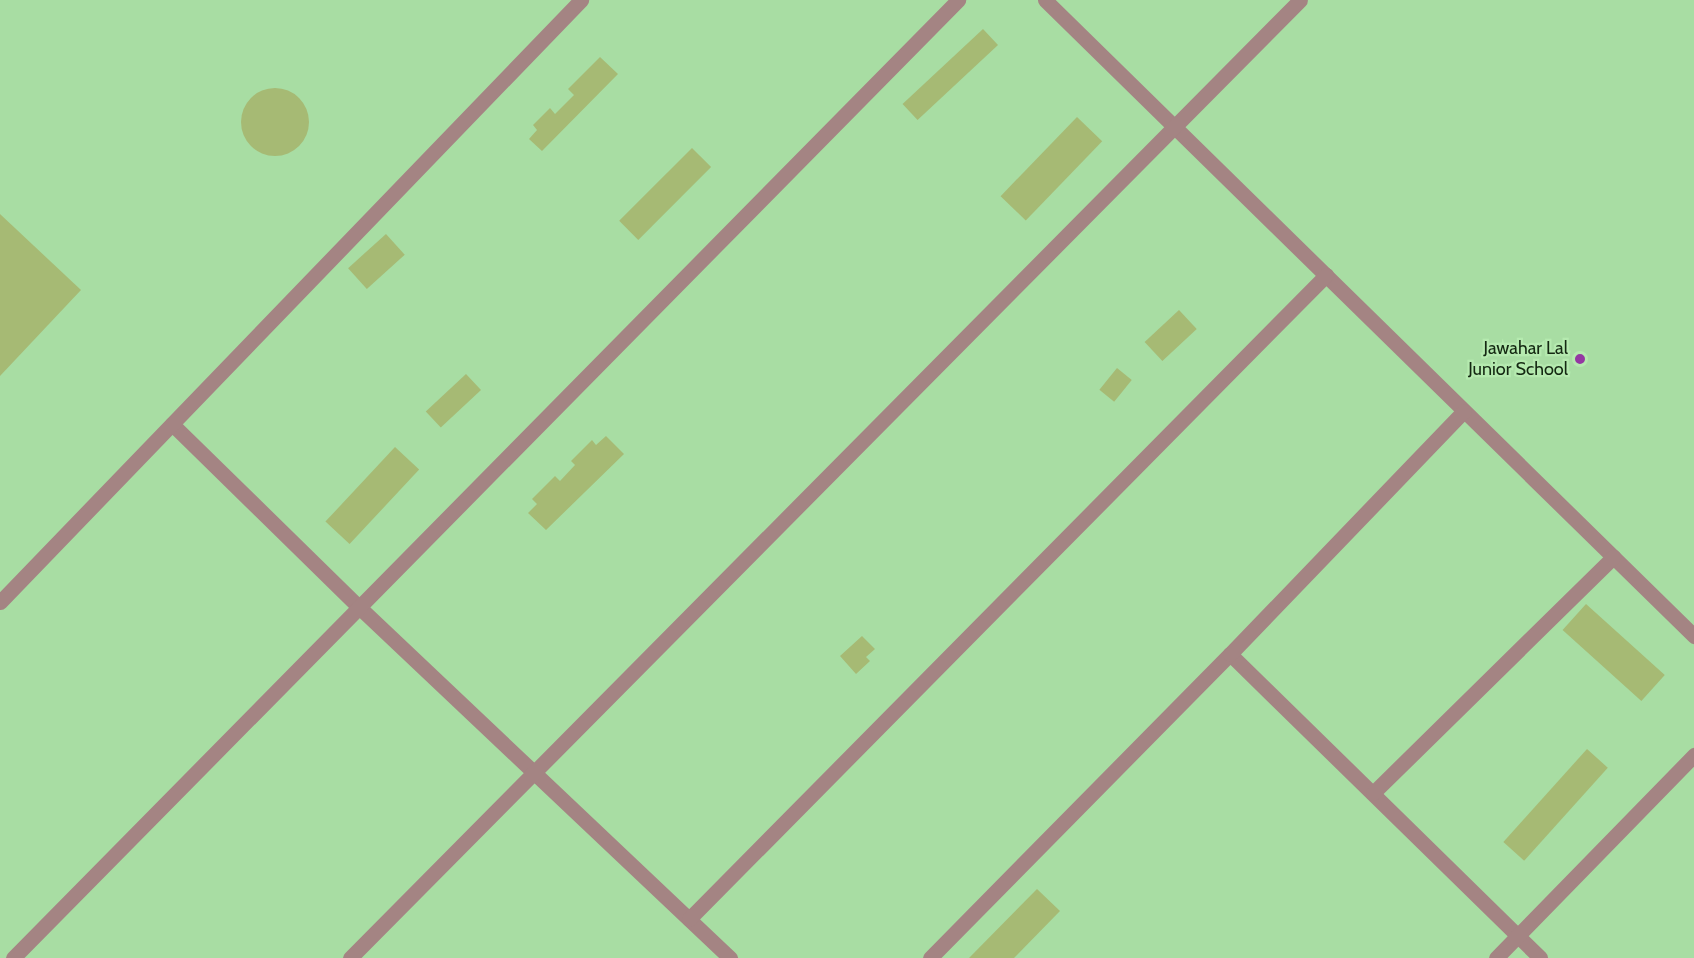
<!DOCTYPE html>
<html>
<head>
<meta charset="utf-8">
<style>
	body { margin:0 }
	#map { position:relative; width:1694px; height:958px; overflow:hidden; background:#a8dda3; font-family:Cabin,sans-serif }
	div>[style] { position:absolute }
	[style*='--x'] { left:calc(var(--x)*1px); top:calc(var(--y)*1px); width:calc(var(--w)*1px); rotate:calc(var(--a)*1deg) }
	.building>* { inset:0; background:#a6ba74; transform-origin:0 0 }
	.round { border-radius:50% }
	.minor>* { height:15px; margin:-7.5px; padding:0 7.5px; transform-origin:7.5px; border-radius:7.5px; background:#a48483 }
	.dots>* { width:16px; height:16px; translate:-50% -50%; box-sizing:border-box; border:3px solid #b5eaaf; border-radius:50% }
	span { translate:-50% -50%; white-space:nowrap; text-align:center; line-height:1.15; -webkit-text-stroke:4.5px #b5eaaf; paint-order:stroke }
	.poi-label { font-size:18px; color:#142812 }
	.right { translate:-100% -50%; text-align:right }
</style>
</head>
<body>
<div id="map">
	<div class="building">
		<div style="left:983px;top:29px;width:22px;height:110px;rotate:47deg"></div>
		<div style="clip-path:polygon(600px 57px,618px 74px,542px 151px,529px 139px,537px 130px,533px 125px,550px 108px,555px 114px,574px 95px,568px 89px)"></div>
		<div class="round" style="left:241px;top:88px;width:68px;height:68px"></div>
		<div style="left:1077px;top:117px;width:35px;height:110px;rotate:44deg"></div>
		<div style="left:692px;top:148px;width:27px;height:103px;rotate:45deg"></div>
		<div style="clip-path:polygon(0 214px,81px 290px,0 376px)"></div>
		<div style="left:386px;top:234px;width:28px;height:51px;rotate:48deg"></div>
		<div style="left:1179px;top:310px;width:26px;height:47px;rotate:47deg"></div>
		<div style="left:1117px;top:368px;width:19px;height:28px;rotate:39deg"></div>
		<div style="left:466px;top:374px;width:22px;height:55px;rotate:47deg"></div>
		<div style="clip-path:polygon(606px 436px,624px 454px,546px 530px,528px 513px,537px 504px,532px 499px,555px 476px,560px 481px,575px 465px,571px 461px,592px 440px,596px 445px)"></div>
		<div style="left:395px;top:447px;width:33px;height:102px;rotate:43deg"></div>
		<div style="left:1586px;top:604px;width:106px;height:35px;rotate:42deg"></div>
		<div style="clip-path:polygon(862px 636px,875px 649px,866px 657px,870px 661px,856px 674px,840px 656px)"></div>
		<div style="left:1587px;top:749px;width:28px;height:125px;rotate:42deg"></div>
		<div style="clip-path:polygon(1037px 889px,1060px 911px,1014px 958px,969px 958px)"></div>
	</div>
	<div class="minor">
		<div style="--x:1045;--y:0;--w:909;--a:44.42"></div>
		<div style="--x:172;--y:424;--w:262;--a:44.4"></div>
		<div style="--x:359;--y:607;--w:511;--a:43.41"></div>
		<div style="--x:0;--y:602;--w:837;--a:-46.02"></div>
		<div style="--x:1230;--y:654;--w:434;--a:44.4"></div>
		<div style="--x:1373;--y:793;--w:337;--a:-44.5"></div>
		<div style="--x:689;--y:919;--w:906;--a:-45.31"></div>
		<div style="--x:13;--y:958;--w:1346;--a:-45.39"></div>
		<div style="--x:350;--y:958;--w:1349;--a:-45.24"></div>
		<div style="--x:930;--y:958;--w:427;--a:-45.4"></div>
		<div style="--x:1230;--y:654;--w:337;--a:-46.1"></div>
		<div style="--x:1496;--y:958;--w:284;--a:-45.7"></div>
	</div>
	<div class="dots">
		<div style="left:1580px;top:359px;background:#9438a2"></div>
	</div>
	<div class="poi-label">
		<span class="right" style="left:1568px;top:359px">Jawahar Lal<br>Junior School</span>
	</div>
</div>
</body>
</html>
